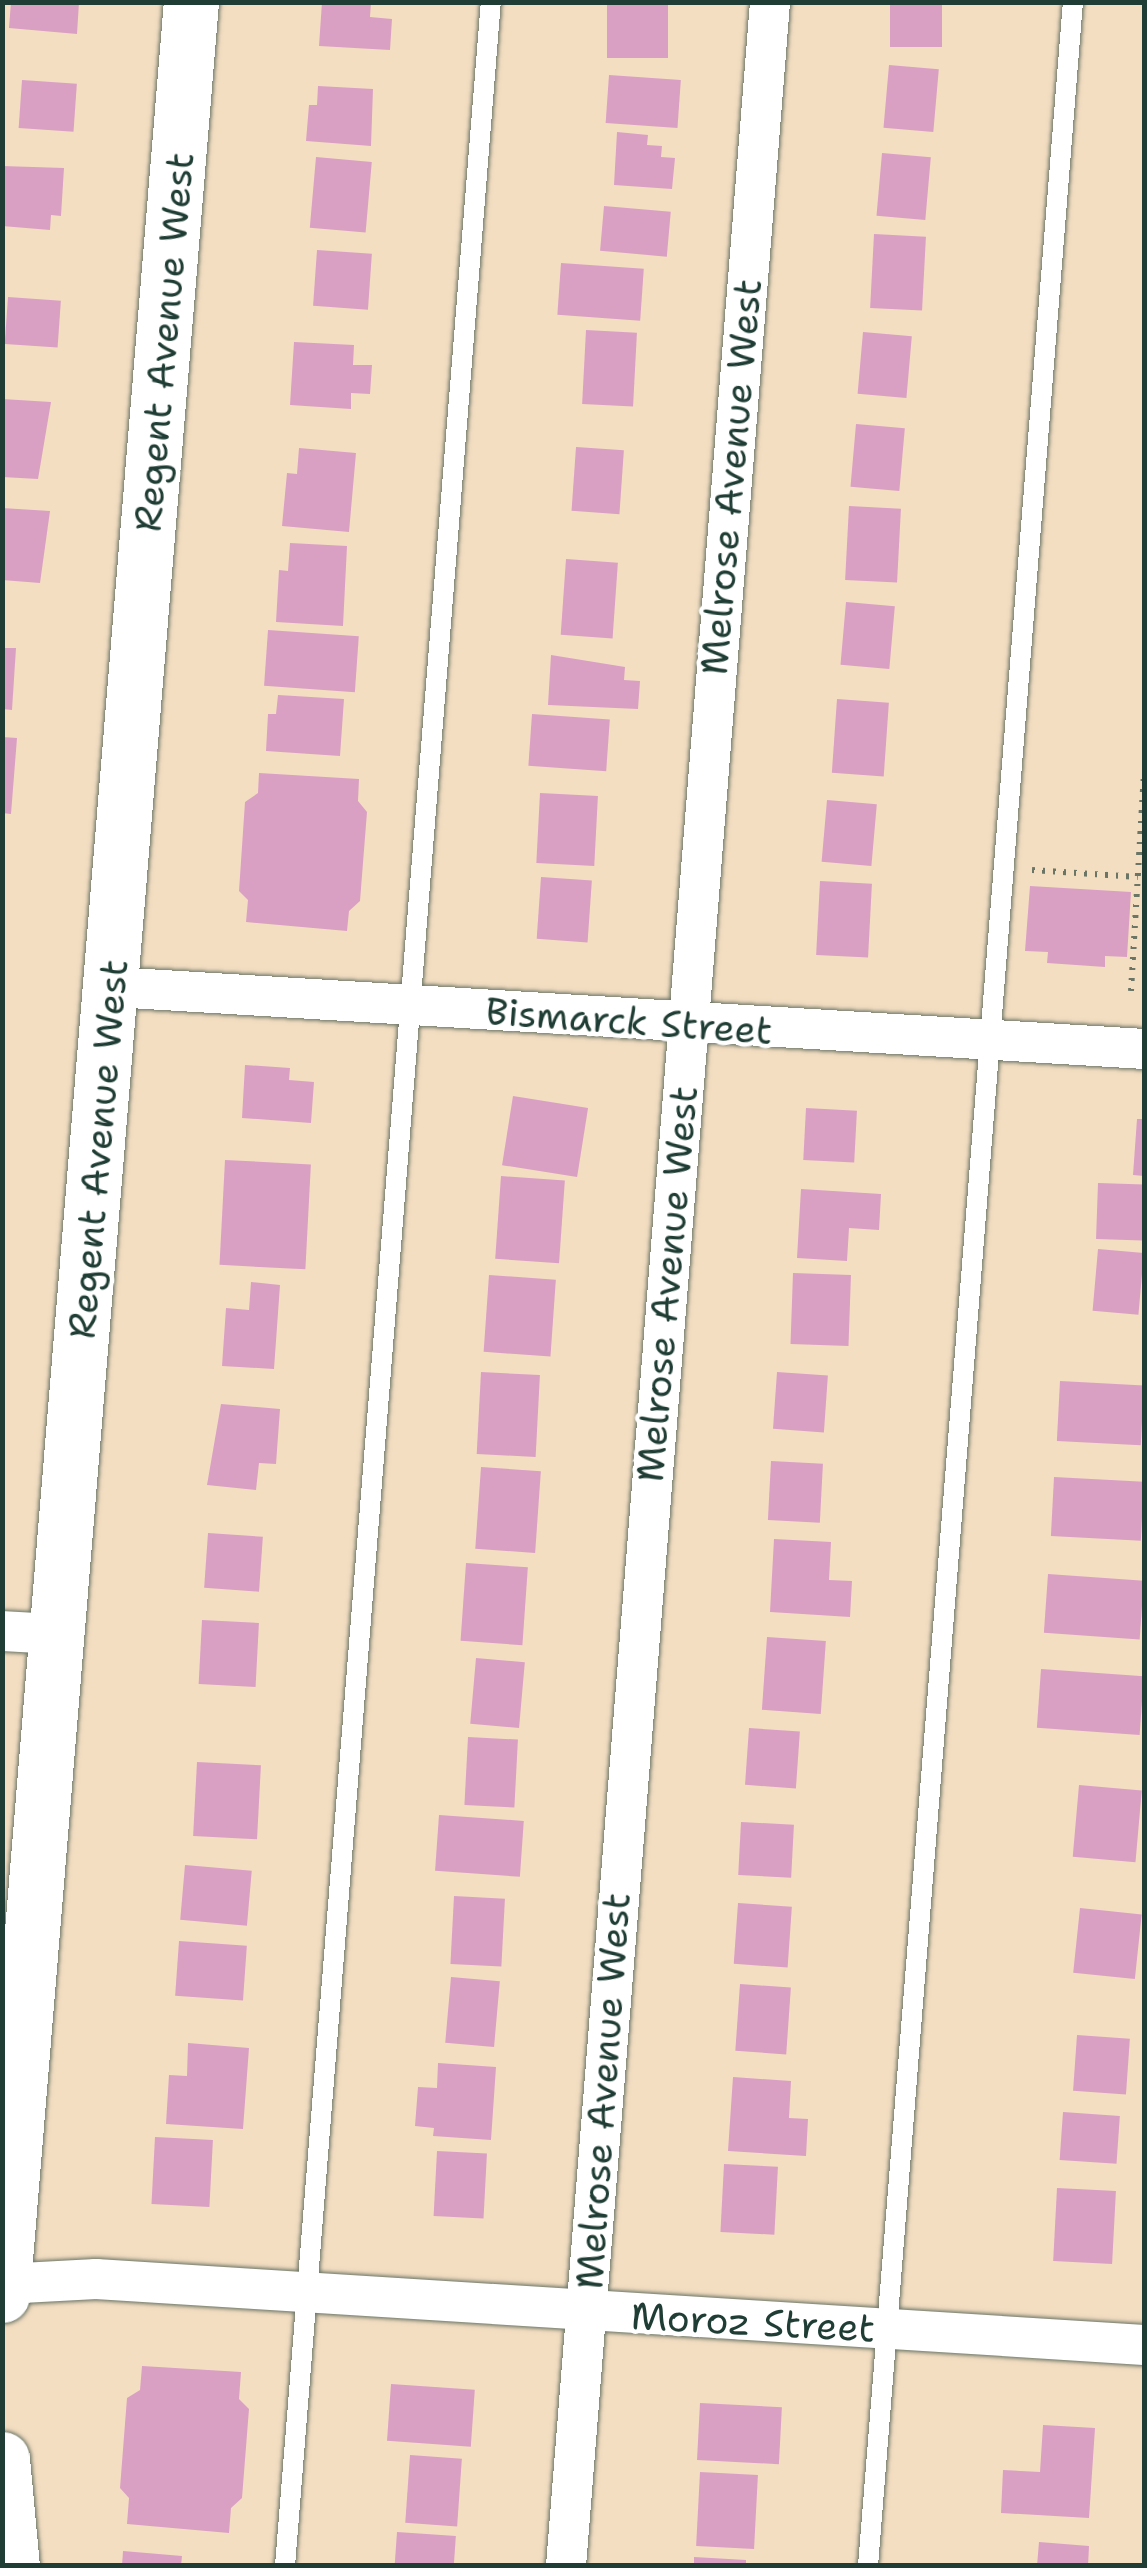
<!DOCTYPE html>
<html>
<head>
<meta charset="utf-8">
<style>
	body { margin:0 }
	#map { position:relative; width:1147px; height:2568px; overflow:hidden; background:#f4dec2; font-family:"Shantell Sans",sans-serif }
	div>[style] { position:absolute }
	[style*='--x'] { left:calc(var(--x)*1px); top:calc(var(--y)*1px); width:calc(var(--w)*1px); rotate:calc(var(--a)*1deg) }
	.building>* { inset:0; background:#d9a0c3; transform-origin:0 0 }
	.path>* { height:6px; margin-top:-3px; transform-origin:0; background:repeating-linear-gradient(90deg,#6a7566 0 2.5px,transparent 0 10.5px) }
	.roads { filter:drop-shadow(0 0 2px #6a7566) drop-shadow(0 0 2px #6a7566) }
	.lane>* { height:20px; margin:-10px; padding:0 10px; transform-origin:10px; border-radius:10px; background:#fff }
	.street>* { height:40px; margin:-20px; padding:0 20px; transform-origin:20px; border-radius:20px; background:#fff }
	.secondary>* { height:55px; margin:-27.5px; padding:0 27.5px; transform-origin:27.5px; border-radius:27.5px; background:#fff }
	span { translate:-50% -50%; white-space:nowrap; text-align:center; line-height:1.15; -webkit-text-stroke:9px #fff; paint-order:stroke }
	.street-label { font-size:38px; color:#1f3d34 }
	.frame { position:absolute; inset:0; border:5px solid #1f3d34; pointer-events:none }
</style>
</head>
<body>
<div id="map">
	<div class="building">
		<div style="clip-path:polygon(11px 2px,79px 2px,77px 34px,9px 28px)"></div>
		<div style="clip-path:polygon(322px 2px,371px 2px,370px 17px,392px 19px,390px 50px,319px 46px)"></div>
		<div style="left:607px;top:2px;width:61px;height:56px"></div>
		<div style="left:890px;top:2px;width:52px;height:45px"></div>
		<div style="left:889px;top:65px;width:50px;height:63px;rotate:5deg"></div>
		<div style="left:609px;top:75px;width:72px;height:48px;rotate:4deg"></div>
		<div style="left:22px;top:80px;width:55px;height:48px;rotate:4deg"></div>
		<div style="clip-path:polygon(318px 86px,373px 89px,371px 146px,306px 141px,309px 105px,317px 105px)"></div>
		<div style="clip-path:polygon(617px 132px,648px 135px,647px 145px,662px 146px,661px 157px,675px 158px,672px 189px,614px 185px)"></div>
		<div style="left:882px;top:153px;width:49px;height:63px;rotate:5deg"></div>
		<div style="left:316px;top:157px;width:56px;height:71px;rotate:5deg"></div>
		<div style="clip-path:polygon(2px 166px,64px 168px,61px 216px,51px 215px,50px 230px,2px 226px)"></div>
		<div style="left:604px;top:206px;width:67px;height:45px;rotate:5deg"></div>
		<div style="left:874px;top:234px;width:52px;height:74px;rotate:3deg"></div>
		<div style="left:317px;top:250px;width:55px;height:56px;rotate:4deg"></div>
		<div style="left:561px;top:263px;width:83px;height:52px;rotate:4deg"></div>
		<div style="left:8px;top:297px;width:53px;height:47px;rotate:4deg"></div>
		<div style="left:586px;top:330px;width:51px;height:74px;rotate:3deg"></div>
		<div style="left:863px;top:332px;width:49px;height:62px;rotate:5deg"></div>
		<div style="clip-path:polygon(294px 342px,354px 345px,353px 365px,372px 365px,370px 394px,351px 393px,351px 409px,290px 405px)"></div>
		<div style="clip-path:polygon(2px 399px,51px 402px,38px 479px,2px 477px)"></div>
		<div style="left:856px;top:424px;width:49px;height:63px;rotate:5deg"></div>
		<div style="left:576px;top:447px;width:48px;height:64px;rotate:4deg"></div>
		<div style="clip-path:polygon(299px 448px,356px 453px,349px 532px,282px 526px,287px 473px,297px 474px)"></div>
		<div style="left:849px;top:506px;width:52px;height:74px;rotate:3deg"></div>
		<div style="clip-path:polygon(2px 508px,50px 511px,40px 583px,2px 580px)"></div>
		<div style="clip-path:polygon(290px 543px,347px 546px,343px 626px,276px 622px,279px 570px,288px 571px)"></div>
		<div style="left:566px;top:559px;width:52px;height:76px;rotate:4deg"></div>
		<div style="left:846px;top:602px;width:49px;height:63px;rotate:5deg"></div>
		<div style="left:268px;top:630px;width:91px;height:56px;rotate:4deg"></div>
		<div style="clip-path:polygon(2px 648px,16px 648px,12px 710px,2px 709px)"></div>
		<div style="clip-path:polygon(551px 655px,625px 667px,624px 680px,640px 681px,638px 709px,548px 705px)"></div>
		<div style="clip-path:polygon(278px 695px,344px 699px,340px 756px,266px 751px,268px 714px,276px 714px)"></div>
		<div style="left:837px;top:699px;width:52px;height:74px;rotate:4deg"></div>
		<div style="left:532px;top:714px;width:78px;height:52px;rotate:4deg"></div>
		<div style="clip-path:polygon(2px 737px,17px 738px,11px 814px,2px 813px)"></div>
		<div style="clip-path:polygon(259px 773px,359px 779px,358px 801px,367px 812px,360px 901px,349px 911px,347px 931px,246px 922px,248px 900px,239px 891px,245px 802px,258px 793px)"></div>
		<div style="left:540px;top:793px;width:58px;height:70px;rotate:3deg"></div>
		<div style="left:827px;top:800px;width:50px;height:62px;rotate:5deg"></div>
		<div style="left:541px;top:877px;width:51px;height:62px;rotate:4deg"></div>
		<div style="left:820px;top:881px;width:52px;height:74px;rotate:3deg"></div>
		<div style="clip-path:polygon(1030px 886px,1131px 892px,1127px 957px,1105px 956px,1105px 967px,1047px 963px,1048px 952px,1025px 951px)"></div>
		<div style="clip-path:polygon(245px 1065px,290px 1068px,289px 1080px,314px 1082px,311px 1123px,242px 1118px)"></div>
		<div style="left:513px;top:1096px;width:76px;height:70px;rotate:9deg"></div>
		<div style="left:806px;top:1108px;width:51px;height:52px;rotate:3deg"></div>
		<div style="clip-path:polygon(1137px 1119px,1144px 1119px,1144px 1176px,1133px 1175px)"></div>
		<div style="left:225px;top:1160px;width:86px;height:105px;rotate:3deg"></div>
		<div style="left:501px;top:1176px;width:64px;height:83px;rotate:4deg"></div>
		<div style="left:1098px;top:1183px;width:46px;height:56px;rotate:2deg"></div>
		<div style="clip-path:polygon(801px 1189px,881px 1194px,879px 1230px,849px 1228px,847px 1261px,797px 1258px)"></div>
		<div style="left:1098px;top:1249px;width:46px;height:62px;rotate:5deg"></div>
		<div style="left:793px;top:1273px;width:58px;height:71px;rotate:2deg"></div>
		<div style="left:489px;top:1275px;width:67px;height:77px;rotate:4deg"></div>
		<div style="clip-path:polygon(251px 1282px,280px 1285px,274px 1369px,222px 1366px,226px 1308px,249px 1310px)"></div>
		<div style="left:481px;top:1372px;width:59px;height:82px;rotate:3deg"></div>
		<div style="left:777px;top:1372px;width:51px;height:57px;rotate:4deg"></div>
		<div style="left:1060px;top:1381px;width:84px;height:60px;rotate:3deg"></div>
		<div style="clip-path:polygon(221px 1404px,280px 1409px,276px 1464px,259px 1463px,256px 1490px,207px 1485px)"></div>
		<div style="left:771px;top:1461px;width:52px;height:59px;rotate:3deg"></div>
		<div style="left:481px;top:1467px;width:60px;height:82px;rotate:4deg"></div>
		<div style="left:1054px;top:1477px;width:90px;height:59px;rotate:3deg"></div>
		<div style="left:208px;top:1533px;width:55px;height:55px;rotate:4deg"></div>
		<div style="clip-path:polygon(774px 1539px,831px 1542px,829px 1580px,852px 1581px,850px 1617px,770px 1612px)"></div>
		<div style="left:466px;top:1563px;width:62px;height:78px;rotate:4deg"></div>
		<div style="left:1048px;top:1574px;width:96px;height:59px;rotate:4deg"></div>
		<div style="left:202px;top:1620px;width:57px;height:64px;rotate:3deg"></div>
		<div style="left:767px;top:1637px;width:59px;height:73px;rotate:4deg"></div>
		<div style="left:476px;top:1658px;width:49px;height:66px;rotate:5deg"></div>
		<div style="left:1041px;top:1669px;width:103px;height:59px;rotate:4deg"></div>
		<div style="left:749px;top:1728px;width:51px;height:57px;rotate:4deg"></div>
		<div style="left:468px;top:1737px;width:50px;height:68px;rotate:3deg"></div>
		<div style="left:197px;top:1762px;width:64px;height:74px;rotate:3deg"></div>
		<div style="left:1079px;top:1785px;width:63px;height:72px;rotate:5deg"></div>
		<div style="left:439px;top:1815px;width:85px;height:56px;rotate:4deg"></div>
		<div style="left:741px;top:1822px;width:53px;height:53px;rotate:3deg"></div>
		<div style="left:185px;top:1865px;width:67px;height:55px;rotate:5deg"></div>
		<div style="left:454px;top:1896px;width:51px;height:68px;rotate:3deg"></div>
		<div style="left:738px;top:1903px;width:54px;height:61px;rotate:4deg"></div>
		<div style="left:1080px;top:1908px;width:62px;height:65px;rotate:6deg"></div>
		<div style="left:179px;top:1941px;width:68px;height:55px;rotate:4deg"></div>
		<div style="left:451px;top:1977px;width:49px;height:66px;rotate:5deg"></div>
		<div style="left:740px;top:1984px;width:51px;height:67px;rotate:4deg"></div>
		<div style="left:1077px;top:2035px;width:53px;height:56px;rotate:4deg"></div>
		<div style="clip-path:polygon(188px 2043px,249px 2048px,243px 2129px,166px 2124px,169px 2075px,187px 2076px)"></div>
		<div style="clip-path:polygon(438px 2063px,496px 2067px,491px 2140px,433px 2136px,434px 2128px,415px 2126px,418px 2087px,437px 2088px)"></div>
		<div style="clip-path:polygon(733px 2077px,791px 2081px,789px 2118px,808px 2119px,806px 2156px,728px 2151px)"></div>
		<div style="left:1063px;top:2112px;width:57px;height:48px;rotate:4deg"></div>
		<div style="left:155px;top:2137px;width:58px;height:67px;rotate:3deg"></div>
		<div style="left:437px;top:2151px;width:50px;height:65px;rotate:3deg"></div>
		<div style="left:724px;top:2164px;width:54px;height:68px;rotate:3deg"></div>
		<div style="left:1057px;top:2188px;width:59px;height:73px;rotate:3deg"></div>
		<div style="clip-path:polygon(142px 2366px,241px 2372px,239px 2399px,249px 2409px,242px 2498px,231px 2508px,229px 2533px,127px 2524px,129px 2498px,120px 2488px,127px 2398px,140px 2390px)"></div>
		<div style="left:391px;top:2384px;width:84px;height:57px;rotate:4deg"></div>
		<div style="left:700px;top:2403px;width:82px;height:57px;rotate:3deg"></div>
		<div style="clip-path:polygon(1043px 2425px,1095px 2428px,1089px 2518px,1001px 2513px,1003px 2470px,1040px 2472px)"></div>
		<div style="left:410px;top:2455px;width:52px;height:68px;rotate:4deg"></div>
		<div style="left:700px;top:2472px;width:58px;height:74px;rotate:3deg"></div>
		<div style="left:397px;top:2532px;width:59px;height:34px;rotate:4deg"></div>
		<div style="clip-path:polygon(1039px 2542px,1089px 2546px,1088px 2566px,1037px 2566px)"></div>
		<div style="clip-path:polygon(123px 2551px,182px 2556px,181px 2566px,122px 2566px)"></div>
		<div style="clip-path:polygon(694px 2557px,746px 2560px,746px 2566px,694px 2566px)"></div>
	</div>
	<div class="path">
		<div style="--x:1032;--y:870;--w:106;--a:3.8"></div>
		<div style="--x:1131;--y:991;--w:218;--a:-86.6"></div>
	</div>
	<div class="roads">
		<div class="lane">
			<div style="--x:285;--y:2566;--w:2572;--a:-85.41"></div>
			<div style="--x:868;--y:2566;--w:2572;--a:-85.43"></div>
		</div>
		<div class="street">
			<div style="--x:113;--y:987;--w:1033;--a:3.44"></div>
			<div style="--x:2;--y:1631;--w:54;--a:3.2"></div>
			<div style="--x:3;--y:2284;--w:93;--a:-3.1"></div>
			<div style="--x:96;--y:2279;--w:1050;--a:3.6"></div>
			<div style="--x:566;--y:2566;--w:2572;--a:-85.45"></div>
		</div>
		<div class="secondary">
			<div style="--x:2;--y:2295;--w:2301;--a:-85.29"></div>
			<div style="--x:2;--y:2459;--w:107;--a:84.7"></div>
		</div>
	</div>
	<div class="street-label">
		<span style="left:164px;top:342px;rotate:-85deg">Regent Avenue West</span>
		<span style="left:731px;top:477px;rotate:-85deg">Melrose Avenue West</span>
		<span style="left:629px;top:1021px;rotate:4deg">Bismarck Street</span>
		<span style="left:98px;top:1149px;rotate:-85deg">Regent Avenue West</span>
		<span style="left:667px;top:1284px;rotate:-85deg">Melrose Avenue West</span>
		<span style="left:603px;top:2091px;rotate:-86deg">Melrose Avenue West</span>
		<span style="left:753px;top:2322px;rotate:3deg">Moroz Street</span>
	</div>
	<div class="frame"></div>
</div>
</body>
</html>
